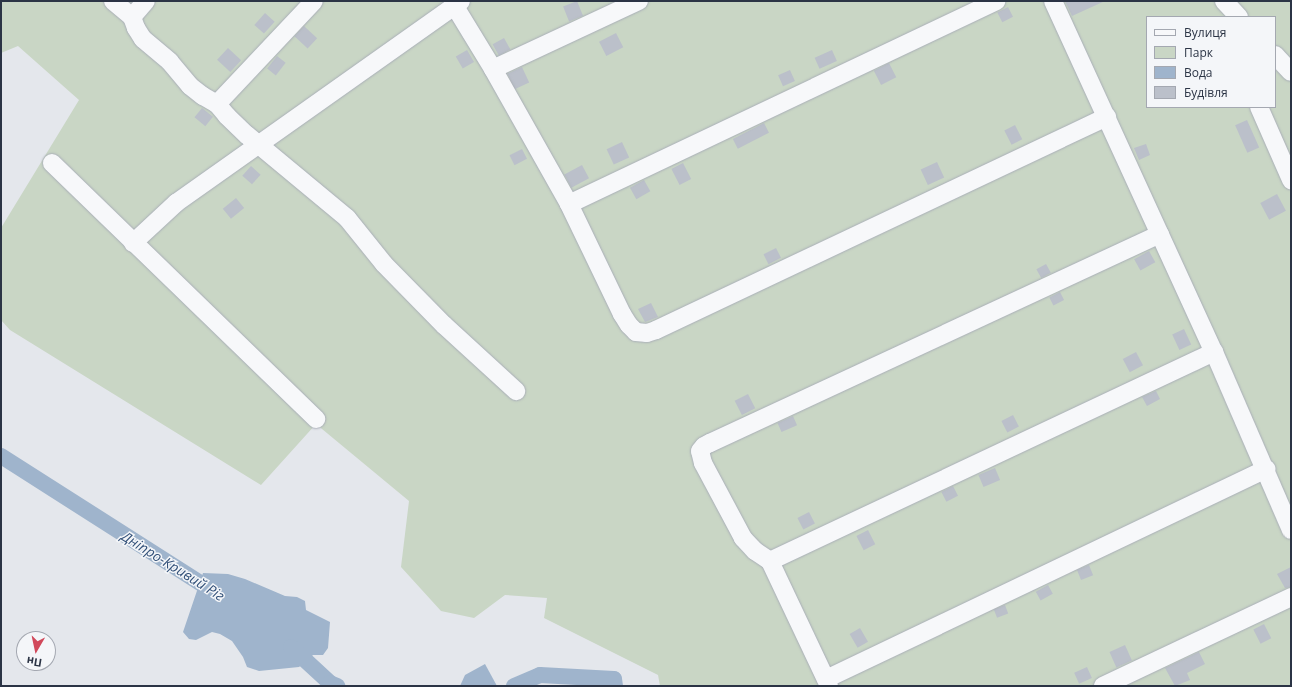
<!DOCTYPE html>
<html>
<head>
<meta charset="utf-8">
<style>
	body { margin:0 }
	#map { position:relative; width:1292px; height:687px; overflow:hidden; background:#e4e7ec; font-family:"Open Sans",sans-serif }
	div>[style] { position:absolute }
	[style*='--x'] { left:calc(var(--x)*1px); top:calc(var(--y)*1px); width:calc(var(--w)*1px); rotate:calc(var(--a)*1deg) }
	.green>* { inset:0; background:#c9d6c5 }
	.water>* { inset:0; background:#9fb4cc }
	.canal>* { height:16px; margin:-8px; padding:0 8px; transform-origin:8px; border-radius:8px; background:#9fb4cc }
	.building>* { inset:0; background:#bbc0ca; transform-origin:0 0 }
	.roads { filter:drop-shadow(0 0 1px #a9aeb7) drop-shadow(0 0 1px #a9aeb7) }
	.minor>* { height:18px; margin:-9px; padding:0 9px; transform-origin:9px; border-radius:9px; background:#f7f8fa }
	span { translate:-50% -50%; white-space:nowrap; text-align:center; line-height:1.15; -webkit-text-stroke:3px #f4f6f9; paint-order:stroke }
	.water-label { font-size:14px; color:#34527a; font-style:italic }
	.frame { position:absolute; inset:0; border:2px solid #2b3445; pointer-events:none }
	.legend { position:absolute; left:1146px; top:16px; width:130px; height:92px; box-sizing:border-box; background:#f4f6f9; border:1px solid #a4a8b1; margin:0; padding:5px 7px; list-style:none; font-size:12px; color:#2b3445 }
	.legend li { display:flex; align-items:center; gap:8px; height:20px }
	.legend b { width:20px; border:1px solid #a4a8b1 }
	.north { position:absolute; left:16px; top:631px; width:40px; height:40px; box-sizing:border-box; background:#f4f6f9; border:1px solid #a4a8b1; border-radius:50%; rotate:189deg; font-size:11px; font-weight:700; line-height:16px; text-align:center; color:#2b3445 }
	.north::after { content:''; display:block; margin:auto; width:14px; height:18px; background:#d1495b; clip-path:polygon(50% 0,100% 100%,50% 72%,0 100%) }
</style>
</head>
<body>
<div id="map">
	<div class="green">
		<div style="clip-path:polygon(evenodd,1px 1px,1291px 1px,1291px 686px,660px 686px,658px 675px,544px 618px,547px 598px,505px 595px,474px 618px,441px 611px,401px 567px,409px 501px,316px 424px,261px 485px,10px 330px,1px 320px,1px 228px,79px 100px,18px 46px,1px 53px,1px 1px,1147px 17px,1275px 17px,1275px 107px,1147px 107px,1147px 17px)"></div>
	</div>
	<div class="water">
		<div style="clip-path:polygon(203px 573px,228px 574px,245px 579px,285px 596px,297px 597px,305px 601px,306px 610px,330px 622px,328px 648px,323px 655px,313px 655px,299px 667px,259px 671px,247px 667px,243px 657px,232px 641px,220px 634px,212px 632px,196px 640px,189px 639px,183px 632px)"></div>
		<div style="clip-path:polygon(485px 664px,497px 686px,460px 686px,465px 675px)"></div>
	</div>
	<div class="canal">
		<div style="--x:1;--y:456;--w:259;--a:32.5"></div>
		<div style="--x:291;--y:647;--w:53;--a:42.7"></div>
		<div style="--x:330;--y:683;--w:8;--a:23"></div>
		<div style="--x:514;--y:686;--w:28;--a:-23"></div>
		<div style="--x:540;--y:675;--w:74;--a:3.1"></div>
		<div style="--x:614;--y:679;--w:7;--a:82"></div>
	</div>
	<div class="building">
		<div style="left:577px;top:1px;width:16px;height:15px;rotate:68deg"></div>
		<div style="clip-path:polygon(1065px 1px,1105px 1px,1072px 16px)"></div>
		<div style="left:1008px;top:7px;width:11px;height:12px;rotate:63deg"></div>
		<div style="left:265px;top:13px;width:13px;height:16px;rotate:42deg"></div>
		<div style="left:304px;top:26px;width:18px;height:14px;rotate:43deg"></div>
		<div style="left:616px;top:33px;width:16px;height:19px;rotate:63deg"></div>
		<div style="left:504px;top:38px;width:13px;height:13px;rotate:61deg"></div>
		<div style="left:228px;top:48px;width:18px;height:16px;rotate:43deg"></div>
		<div style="left:467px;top:50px;width:14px;height:13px;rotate:60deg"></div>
		<div style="left:832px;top:50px;width:12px;height:19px;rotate:66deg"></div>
		<div style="left:277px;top:56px;width:11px;height:16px;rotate:38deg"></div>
		<div style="left:889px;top:63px;width:16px;height:17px;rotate:63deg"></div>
		<div style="left:522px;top:67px;width:17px;height:16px;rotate:65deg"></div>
		<div style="left:790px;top:70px;width:12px;height:13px;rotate:66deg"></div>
		<div style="left:202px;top:108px;width:14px;height:12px;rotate:39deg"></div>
		<div style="left:1247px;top:120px;width:30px;height:13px;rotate:66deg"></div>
		<div style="left:764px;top:123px;width:11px;height:35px;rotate:63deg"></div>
		<div style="left:1015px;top:125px;width:16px;height:12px;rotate:63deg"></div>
		<div style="left:622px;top:142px;width:17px;height:17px;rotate:65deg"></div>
		<div style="clip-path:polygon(1146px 144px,1150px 155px,1139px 160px,1134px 148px)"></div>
		<div style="left:522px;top:149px;width:11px;height:14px;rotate:63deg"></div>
		<div style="left:937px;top:162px;width:17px;height:18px;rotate:65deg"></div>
		<div style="left:683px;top:163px;width:18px;height:13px;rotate:63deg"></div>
		<div style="left:582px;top:165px;width:15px;height:20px;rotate:62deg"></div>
		<div style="left:251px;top:166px;width:13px;height:13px;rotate:42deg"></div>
		<div style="left:644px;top:180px;width:13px;height:16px;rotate:61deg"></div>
		<div style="left:1277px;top:194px;width:19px;height:19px;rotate:62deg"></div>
		<div style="left:236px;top:198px;width:13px;height:17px;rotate:51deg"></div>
		<div style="left:776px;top:248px;width:11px;height:14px;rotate:63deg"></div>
		<div style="left:1149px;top:251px;width:13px;height:17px;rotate:61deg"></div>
		<div style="left:1046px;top:264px;width:10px;height:11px;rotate:61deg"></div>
		<div style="left:1060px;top:292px;width:9px;height:12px;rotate:63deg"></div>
		<div style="clip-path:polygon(651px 303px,658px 317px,645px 322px,638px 309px)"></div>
		<div style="left:1184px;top:329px;width:17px;height:13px;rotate:65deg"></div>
		<div style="left:1136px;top:352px;width:15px;height:15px;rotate:62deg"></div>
		<div style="clip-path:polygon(1156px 391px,1160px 399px,1147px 406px,1142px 397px)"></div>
		<div style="left:748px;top:394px;width:16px;height:15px;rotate:63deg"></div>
		<div style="left:1013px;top:415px;width:13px;height:13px;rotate:63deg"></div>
		<div style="left:793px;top:416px;width:10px;height:17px;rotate:66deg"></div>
		<div style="left:995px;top:468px;width:13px;height:18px;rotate:67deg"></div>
		<div style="left:953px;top:486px;width:11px;height:13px;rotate:63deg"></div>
		<div style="left:809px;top:512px;width:13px;height:13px;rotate:63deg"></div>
		<div style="left:868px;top:530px;width:16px;height:13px;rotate:63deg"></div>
		<div style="left:1089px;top:565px;width:11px;height:13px;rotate:68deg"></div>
		<div style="clip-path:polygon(1291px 567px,1291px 587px,1285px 588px,1277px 574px)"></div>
		<div style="left:1048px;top:585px;width:10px;height:14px;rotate:61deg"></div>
		<div style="left:1005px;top:605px;width:9px;height:12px;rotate:69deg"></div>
		<div style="left:1264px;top:624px;width:16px;height:12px;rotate:63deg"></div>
		<div style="left:860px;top:628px;width:16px;height:12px;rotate:60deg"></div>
		<div style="left:1125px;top:645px;width:17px;height:17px;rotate:66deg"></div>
		<div style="clip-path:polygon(1199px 652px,1205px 664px,1187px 673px,1190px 680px,1175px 686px,1165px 668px)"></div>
		<div style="left:1087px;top:667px;width:12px;height:14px;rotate:66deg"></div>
	</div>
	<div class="roads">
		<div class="minor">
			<div style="--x:113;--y:1;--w:25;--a:40"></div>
			<div style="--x:132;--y:17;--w:12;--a:70"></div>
			<div style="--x:136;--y:28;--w:13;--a:58"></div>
			<div style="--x:143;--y:39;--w:35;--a:40"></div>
			<div style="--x:170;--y:62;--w:31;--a:50"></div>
			<div style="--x:190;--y:86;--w:16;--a:38"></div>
			<div style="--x:203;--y:96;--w:16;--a:30"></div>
			<div style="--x:217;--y:104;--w:16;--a:50"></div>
			<div style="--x:227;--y:116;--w:28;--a:44"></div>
			<div style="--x:247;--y:135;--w:130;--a:39.7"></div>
			<div style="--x:347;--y:218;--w:59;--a:51.2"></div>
			<div style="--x:384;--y:264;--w:86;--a:45.5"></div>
			<div style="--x:444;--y:325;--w:98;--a:42.5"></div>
			<div style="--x:1053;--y:1;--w:386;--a:65.4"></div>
			<div style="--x:1214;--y:352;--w:194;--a:66.6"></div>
			<div style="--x:1224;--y:1;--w:22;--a:47"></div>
			<div style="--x:454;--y:5;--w:75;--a:58.6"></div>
			<div style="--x:493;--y:69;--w:155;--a:60.6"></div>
			<div style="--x:569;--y:204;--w:122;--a:64.3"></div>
			<div style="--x:622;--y:314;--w:13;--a:58"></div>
			<div style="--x:629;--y:325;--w:10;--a:45"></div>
			<div style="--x:636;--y:332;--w:11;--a:5"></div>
			<div style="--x:647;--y:333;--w:9;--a:-18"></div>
			<div style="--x:656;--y:330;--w:499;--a:-25.3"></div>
			<div style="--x:132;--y:17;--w:21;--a:-49"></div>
			<div style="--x:1275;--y:55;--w:23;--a:47"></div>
			<div style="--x:493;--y:69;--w:161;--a:-25"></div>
			<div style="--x:217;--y:104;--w:141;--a:-46.7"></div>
			<div style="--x:1259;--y:107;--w:80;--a:66.3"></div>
			<div style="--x:52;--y:163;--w:368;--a:44.1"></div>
			<div style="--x:569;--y:204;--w:473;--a:-25.4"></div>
			<div style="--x:133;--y:243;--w:59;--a:-42.9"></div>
			<div style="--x:176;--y:203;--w:349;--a:-35.3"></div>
			<div style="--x:770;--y:561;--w:491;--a:-25.2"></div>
			<div style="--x:826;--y:679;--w:488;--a:-25.5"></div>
			<div style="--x:829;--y:686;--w:138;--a:-115.3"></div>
			<div style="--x:770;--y:561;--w:18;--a:-146"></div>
			<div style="--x:755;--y:551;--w:18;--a:-133"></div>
			<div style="--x:743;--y:538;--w:85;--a:-118.1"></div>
			<div style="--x:703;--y:463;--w:12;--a:-104"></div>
			<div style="--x:700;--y:451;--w:6;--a:-51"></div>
			<div style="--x:704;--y:446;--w:7;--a:-27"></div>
			<div style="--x:710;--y:443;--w:496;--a:-24.9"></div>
			<div style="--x:1103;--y:686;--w:208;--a:-25.3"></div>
		</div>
	</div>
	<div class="water-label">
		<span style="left:173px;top:566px;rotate:32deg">Дніпро-Кривий Ріг</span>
	</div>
	<div class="frame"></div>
	<ul class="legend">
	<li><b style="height:5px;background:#f7f8fa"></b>Вулиця</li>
	<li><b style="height:11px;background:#c9d6c5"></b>Парк</li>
	<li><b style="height:11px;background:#9fb4cc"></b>Вода</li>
	<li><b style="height:11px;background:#bbc0ca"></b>Будівля</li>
	</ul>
	<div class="north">Пн</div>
</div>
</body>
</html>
